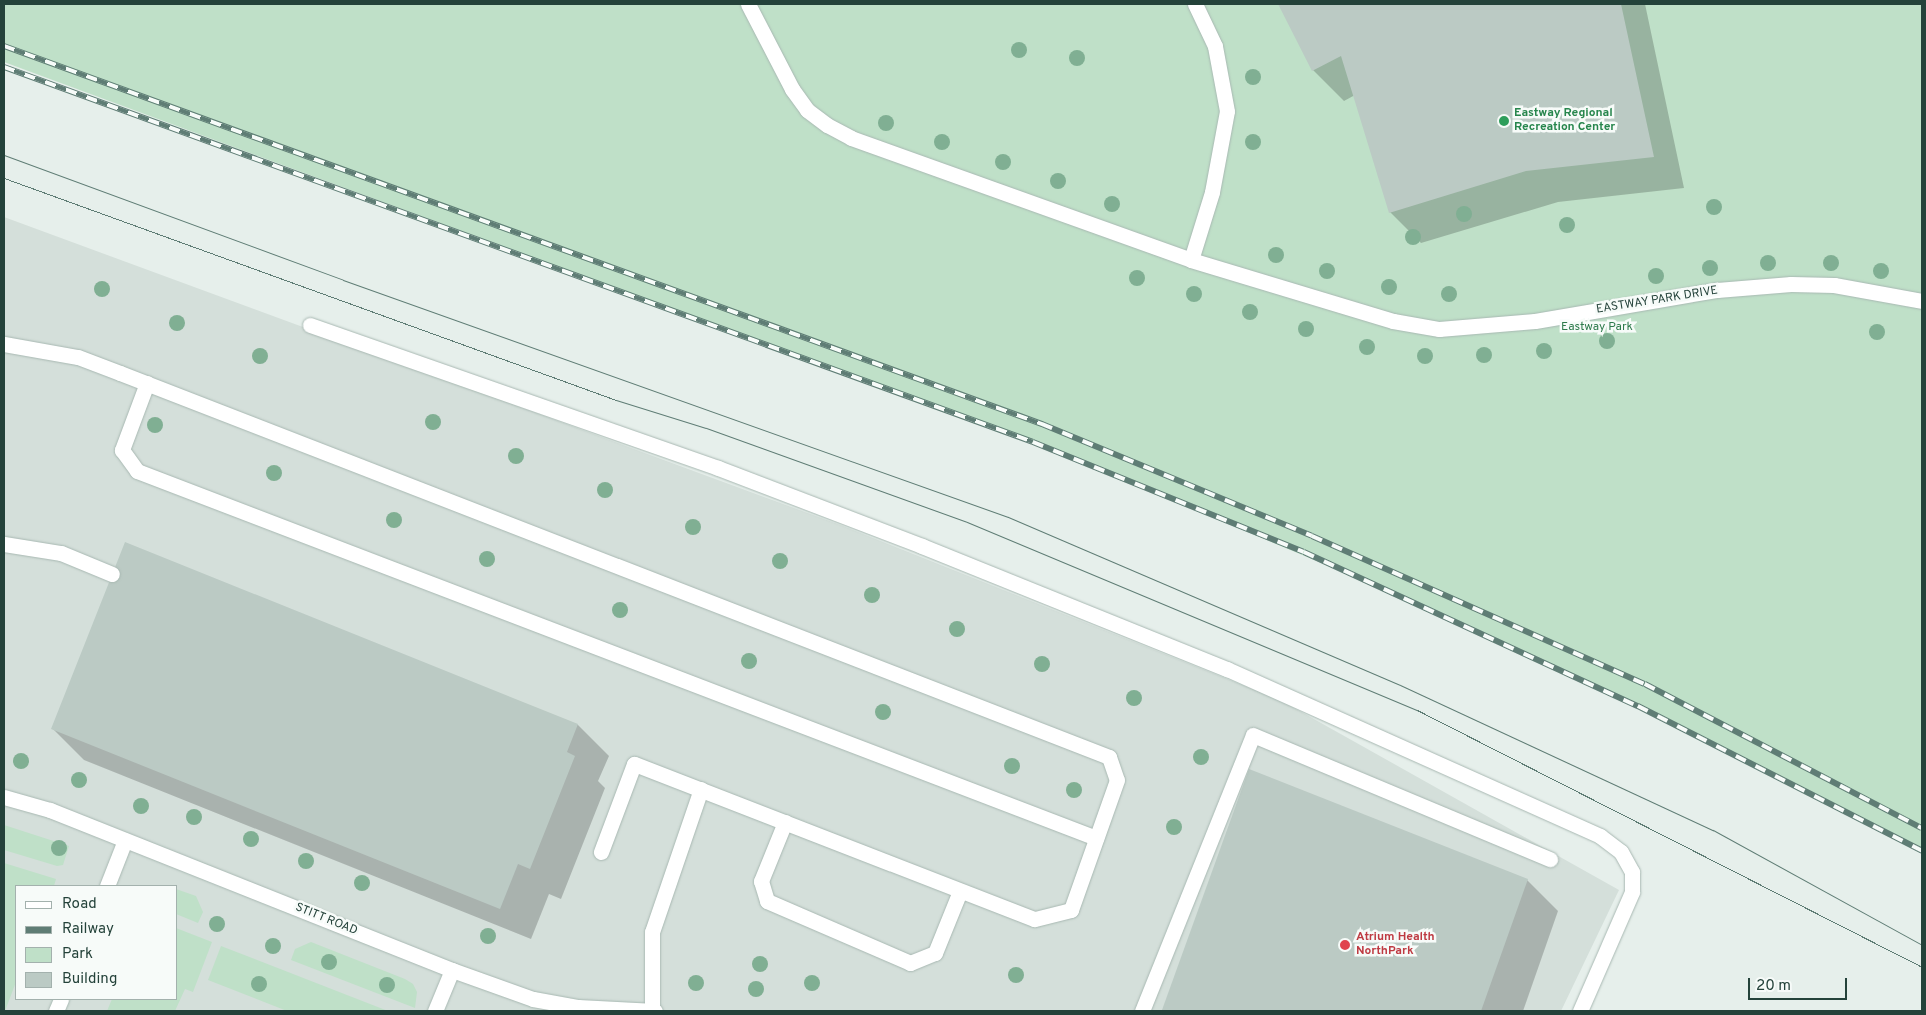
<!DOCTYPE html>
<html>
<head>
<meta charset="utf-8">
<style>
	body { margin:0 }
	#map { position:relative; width:1926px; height:1015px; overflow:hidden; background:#e6efeb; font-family:Overpass,sans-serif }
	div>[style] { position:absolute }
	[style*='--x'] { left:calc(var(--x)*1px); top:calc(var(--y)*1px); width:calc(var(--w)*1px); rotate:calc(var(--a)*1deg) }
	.built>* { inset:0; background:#d4dfda }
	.green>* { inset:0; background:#bfe0c8 }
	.shadow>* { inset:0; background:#0003 }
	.building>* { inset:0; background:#bbcac4 }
	.roads { filter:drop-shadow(0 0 1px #a8b8b2) drop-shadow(0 0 1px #a8b8b2) }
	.lane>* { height:15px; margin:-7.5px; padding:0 7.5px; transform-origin:7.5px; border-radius:7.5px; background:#fff }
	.street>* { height:15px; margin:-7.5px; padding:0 7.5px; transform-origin:7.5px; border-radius:7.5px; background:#fff }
	.tram>* { height:1px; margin:-0.5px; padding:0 0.5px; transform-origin:0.5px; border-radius:0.5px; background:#5f7d75 }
	.rail>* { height:5.5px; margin-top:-2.75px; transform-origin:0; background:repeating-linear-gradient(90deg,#f7fbf9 0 11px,#5f7d75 0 22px); box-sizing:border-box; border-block:1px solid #5f7d75 }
	.trees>* { width:16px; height:16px; margin:-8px; border-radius:50%; background:#80af93 }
	.dots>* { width:14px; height:14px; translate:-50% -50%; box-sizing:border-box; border:2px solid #f7fbf9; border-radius:50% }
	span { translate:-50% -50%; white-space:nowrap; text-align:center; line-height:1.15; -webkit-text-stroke:5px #f7fbf9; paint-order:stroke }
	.leisure-label { font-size:12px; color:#27864d; font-weight:700 }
	.left { translate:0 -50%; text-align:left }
	.street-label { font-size:12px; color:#24423a }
	.park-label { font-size:12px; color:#2d7a4b }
	.health-label { font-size:12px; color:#be3a42; font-weight:700 }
	.frame { position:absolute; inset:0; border:5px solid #24423a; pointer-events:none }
	.legend { position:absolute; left:15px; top:885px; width:162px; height:115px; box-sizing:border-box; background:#f7fbf9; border:1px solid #a3b1ad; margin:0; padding:6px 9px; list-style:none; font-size:15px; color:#24423a }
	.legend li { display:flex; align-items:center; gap:10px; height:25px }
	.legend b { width:25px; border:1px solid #a3b1ad }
	.scale { position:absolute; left:1748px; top:978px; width:99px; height:22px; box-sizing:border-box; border:2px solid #24423a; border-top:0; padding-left:6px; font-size:15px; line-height:18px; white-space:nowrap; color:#24423a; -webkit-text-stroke:4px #f7fbf9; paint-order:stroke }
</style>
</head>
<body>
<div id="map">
	<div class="built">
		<div style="clip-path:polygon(evenodd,4px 217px,843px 526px,1280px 700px,1619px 890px,1561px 1011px,4px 1011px,4px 217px,16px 886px,176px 886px,176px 999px,16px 999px,16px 886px)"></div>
	</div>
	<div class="green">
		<div style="clip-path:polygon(4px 4px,1922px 4px,1922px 850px,1675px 723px,1431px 609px,1040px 445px,4px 62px)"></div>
		<div style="clip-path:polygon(4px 825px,69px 846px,63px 865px,57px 866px,4px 850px)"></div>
		<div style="clip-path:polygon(4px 863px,56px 879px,54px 886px,16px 886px,16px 982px,5px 1011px)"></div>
		<div style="clip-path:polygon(176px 889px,196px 896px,203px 912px,198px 923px,176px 914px)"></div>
		<div style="clip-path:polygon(176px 928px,212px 942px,193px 992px,185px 989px,175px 1011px,107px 1011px,112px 999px,176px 999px)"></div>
		<div style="clip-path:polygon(311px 942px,405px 979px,413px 984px,417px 992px,415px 1008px,291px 960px,295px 949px)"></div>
		<div style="clip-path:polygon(221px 946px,388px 1011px,287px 1011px,208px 980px)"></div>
	</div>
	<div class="shadow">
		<div style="clip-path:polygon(1279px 4px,1645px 4px,1684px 188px,1558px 202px,1421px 243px,1390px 212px,1355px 95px,1344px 101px,1313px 70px)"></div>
		<div style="clip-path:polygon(125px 544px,578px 725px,609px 756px,598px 781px,605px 788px,561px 899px,549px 894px,531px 939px,84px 760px,53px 729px)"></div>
		<div style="clip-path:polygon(1527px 880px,1558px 911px,1523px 1011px,1163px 1010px)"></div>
	</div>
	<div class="building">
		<div style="clip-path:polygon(1278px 4px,1621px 4px,1654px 157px,1526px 171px,1389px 213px,1341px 56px,1312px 71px)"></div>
		<div style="clip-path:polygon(125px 542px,578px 724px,567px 752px,575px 756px,530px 869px,518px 864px,500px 909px,51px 729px)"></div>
		<div style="clip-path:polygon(1249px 769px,1528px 879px,1481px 1011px,1162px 1010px)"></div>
	</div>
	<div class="roads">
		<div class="lane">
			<div style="--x:748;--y:4;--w:96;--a:62.6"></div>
			<div style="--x:792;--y:89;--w:26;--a:54"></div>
			<div style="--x:807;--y:110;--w:25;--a:37"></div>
			<div style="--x:827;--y:125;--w:27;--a:28"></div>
			<div style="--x:851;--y:138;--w:361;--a:19.7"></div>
			<div style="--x:1191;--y:260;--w:71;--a:-72.8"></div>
			<div style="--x:1212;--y:192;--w:82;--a:-79.5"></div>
			<div style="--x:1227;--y:111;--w:66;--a:-100.5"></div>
			<div style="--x:1215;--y:46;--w:47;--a:-115.5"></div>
			<div style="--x:310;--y:325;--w:432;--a:19.3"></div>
			<div style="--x:718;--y:468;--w:218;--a:20.9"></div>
			<div style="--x:922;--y:546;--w:329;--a:22"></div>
			<div style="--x:1227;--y:669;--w:409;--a:24.1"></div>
			<div style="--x:1600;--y:836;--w:26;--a:37"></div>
			<div style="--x:1621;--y:852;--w:23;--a:61"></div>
			<div style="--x:1632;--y:872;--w:20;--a:90"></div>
			<div style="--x:1632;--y:892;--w:130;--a:113.6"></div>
			<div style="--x:4;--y:344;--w:75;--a:10"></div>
			<div style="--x:78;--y:357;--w:45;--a:20.9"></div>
			<div style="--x:120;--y:373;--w:1061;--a:21.22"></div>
			<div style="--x:1109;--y:757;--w:24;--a:71"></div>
			<div style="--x:1117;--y:780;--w:138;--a:109.5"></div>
			<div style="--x:1071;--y:910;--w:38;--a:166"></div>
			<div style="--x:1034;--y:919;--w:429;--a:-158.8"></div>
			<div style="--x:634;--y:764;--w:94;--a:110.6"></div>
			<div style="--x:147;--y:383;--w:72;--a:110.5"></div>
			<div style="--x:122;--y:450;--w:26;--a:54"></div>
			<div style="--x:137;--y:471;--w:1027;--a:20.94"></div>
			<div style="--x:4;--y:544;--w:58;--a:9"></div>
			<div style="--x:61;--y:553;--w:55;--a:22.4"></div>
			<div style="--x:785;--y:822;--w:64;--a:112.1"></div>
			<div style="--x:761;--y:881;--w:21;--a:73"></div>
			<div style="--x:767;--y:901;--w:156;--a:23.4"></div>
			<div style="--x:910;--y:963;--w:27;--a:-22"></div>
			<div style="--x:935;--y:953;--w:67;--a:-68"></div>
			<div style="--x:107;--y:886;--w:49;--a:-68.6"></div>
			<div style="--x:56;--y:1011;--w:13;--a:-67"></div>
			<div style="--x:435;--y:1011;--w:44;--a:-67.5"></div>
			<div style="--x:652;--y:1011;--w:79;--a:-90"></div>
			<div style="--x:652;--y:932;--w:151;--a:-71.1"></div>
			<div style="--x:1142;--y:1011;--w:297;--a:-68.1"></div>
			<div style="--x:1253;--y:735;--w:322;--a:22.7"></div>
		</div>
		<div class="street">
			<div style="--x:1191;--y:260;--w:211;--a:16.8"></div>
			<div style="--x:1393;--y:321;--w:47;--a:9.9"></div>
			<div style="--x:1439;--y:329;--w:96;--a:-4.8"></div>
			<div style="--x:1535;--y:321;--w:185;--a:-9.7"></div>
			<div style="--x:1717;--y:290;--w:74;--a:-4.6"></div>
			<div style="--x:1791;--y:284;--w:43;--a:1.3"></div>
			<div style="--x:1834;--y:285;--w:89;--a:10.3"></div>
			<div style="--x:4;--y:797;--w:48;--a:15.8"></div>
			<div style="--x:50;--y:810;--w:433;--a:21.7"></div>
			<div style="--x:452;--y:970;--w:86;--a:19.7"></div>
			<div style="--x:533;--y:999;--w:46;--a:10.1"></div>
			<div style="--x:578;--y:1007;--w:77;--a:3"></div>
		</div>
	</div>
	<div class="tram">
		<div style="--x:4;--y:155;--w:361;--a:20.2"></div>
		<div style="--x:343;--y:280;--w:706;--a:19.62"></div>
		<div style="--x:1008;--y:517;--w:426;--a:23.2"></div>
		<div style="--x:1400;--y:685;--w:345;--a:24.9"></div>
		<div style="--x:1713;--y:830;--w:239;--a:28.8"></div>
		<div style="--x:4;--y:178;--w:651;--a:19.94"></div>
		<div style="--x:616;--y:400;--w:94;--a:17.3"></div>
		<div style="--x:706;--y:428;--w:277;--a:19.8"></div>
		<div style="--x:967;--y:522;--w:488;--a:22.7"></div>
		<div style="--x:1417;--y:710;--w:567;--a:26.97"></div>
	</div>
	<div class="rail">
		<div style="--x:4;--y:46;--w:1105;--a:20.01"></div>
		<div style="--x:1042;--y:424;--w:292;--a:22.5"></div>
		<div style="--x:1312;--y:536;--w:364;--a:24"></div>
		<div style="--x:1645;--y:684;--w:312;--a:27.5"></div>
		<div style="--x:4;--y:67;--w:1095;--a:20.02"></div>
		<div style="--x:1033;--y:442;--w:292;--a:22.1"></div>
		<div style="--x:1304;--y:552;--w:368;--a:24.8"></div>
		<div style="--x:1638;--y:706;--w:319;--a:27"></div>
	</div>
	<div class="trees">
		<div style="left:1019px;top:50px"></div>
		<div style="left:1077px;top:58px"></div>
		<div style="left:1253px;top:77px"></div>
		<div style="left:886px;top:123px"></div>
		<div style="left:942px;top:142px"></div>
		<div style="left:1253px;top:142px"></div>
		<div style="left:1003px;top:162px"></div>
		<div style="left:1058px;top:181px"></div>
		<div style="left:1112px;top:204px"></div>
		<div style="left:1714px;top:207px"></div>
		<div style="left:1464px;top:214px"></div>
		<div style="left:1567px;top:225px"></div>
		<div style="left:1413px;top:237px"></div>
		<div style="left:1276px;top:255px"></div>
		<div style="left:1768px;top:263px"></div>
		<div style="left:1831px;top:263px"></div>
		<div style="left:1710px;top:268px"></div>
		<div style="left:1327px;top:271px"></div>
		<div style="left:1881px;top:271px"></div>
		<div style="left:1656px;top:276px"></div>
		<div style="left:1137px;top:278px"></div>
		<div style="left:1389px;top:287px"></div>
		<div style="left:102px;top:289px"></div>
		<div style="left:1194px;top:294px"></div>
		<div style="left:1449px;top:294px"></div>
		<div style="left:1250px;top:312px"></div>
		<div style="left:177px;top:323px"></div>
		<div style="left:1306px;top:329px"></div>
		<div style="left:1877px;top:332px"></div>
		<div style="left:1607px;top:341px"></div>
		<div style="left:1367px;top:347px"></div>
		<div style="left:1544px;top:351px"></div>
		<div style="left:1484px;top:355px"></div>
		<div style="left:260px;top:356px"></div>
		<div style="left:1425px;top:356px"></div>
		<div style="left:433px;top:422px"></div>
		<div style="left:155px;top:425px"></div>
		<div style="left:516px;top:456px"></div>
		<div style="left:274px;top:473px"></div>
		<div style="left:605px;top:490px"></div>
		<div style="left:394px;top:520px"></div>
		<div style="left:693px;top:527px"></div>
		<div style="left:487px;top:559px"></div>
		<div style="left:780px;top:561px"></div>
		<div style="left:872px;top:595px"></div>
		<div style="left:620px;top:610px"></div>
		<div style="left:957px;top:629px"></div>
		<div style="left:749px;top:661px"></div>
		<div style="left:1042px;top:664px"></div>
		<div style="left:1134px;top:698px"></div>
		<div style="left:883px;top:712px"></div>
		<div style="left:1201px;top:757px"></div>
		<div style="left:21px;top:761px"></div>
		<div style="left:1012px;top:766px"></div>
		<div style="left:79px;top:780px"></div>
		<div style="left:1074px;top:790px"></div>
		<div style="left:141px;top:806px"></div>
		<div style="left:194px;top:817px"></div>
		<div style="left:1174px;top:827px"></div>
		<div style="left:251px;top:839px"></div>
		<div style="left:59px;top:848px"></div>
		<div style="left:306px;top:861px"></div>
		<div style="left:362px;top:883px"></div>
		<div style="left:217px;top:924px"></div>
		<div style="left:488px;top:936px"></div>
		<div style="left:273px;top:946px"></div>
		<div style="left:329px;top:962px"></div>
		<div style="left:760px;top:964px"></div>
		<div style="left:1016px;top:975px"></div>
		<div style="left:696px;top:983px"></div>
		<div style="left:812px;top:983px"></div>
		<div style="left:259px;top:984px"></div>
		<div style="left:387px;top:985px"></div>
		<div style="left:756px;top:989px"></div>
	</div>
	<div class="dots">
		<div style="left:1504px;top:121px;background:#2e9e5b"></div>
		<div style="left:1345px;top:945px;background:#e0444e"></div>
	</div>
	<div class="leisure-label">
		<span class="left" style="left:1514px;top:121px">Eastway Regional<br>Recreation Center</span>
	</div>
	<div class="street-label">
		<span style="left:1657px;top:301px;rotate:-9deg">EASTWAY PARK DRIVE</span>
		<span style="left:326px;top:920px;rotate:22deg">STITT ROAD</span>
	</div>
	<div class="park-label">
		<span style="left:1597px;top:328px">Eastway Park</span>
	</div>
	<div class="health-label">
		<span class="left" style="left:1356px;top:945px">Atrium Health<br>NorthPark</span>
	</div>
	<div class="frame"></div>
	<ul class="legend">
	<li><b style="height:6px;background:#fff"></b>Road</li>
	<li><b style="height:6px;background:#5f7d75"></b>Railway</li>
	<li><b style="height:14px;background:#bfe0c8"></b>Park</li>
	<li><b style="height:14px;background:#bbcac4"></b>Building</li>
	</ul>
	<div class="scale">20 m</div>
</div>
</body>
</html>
